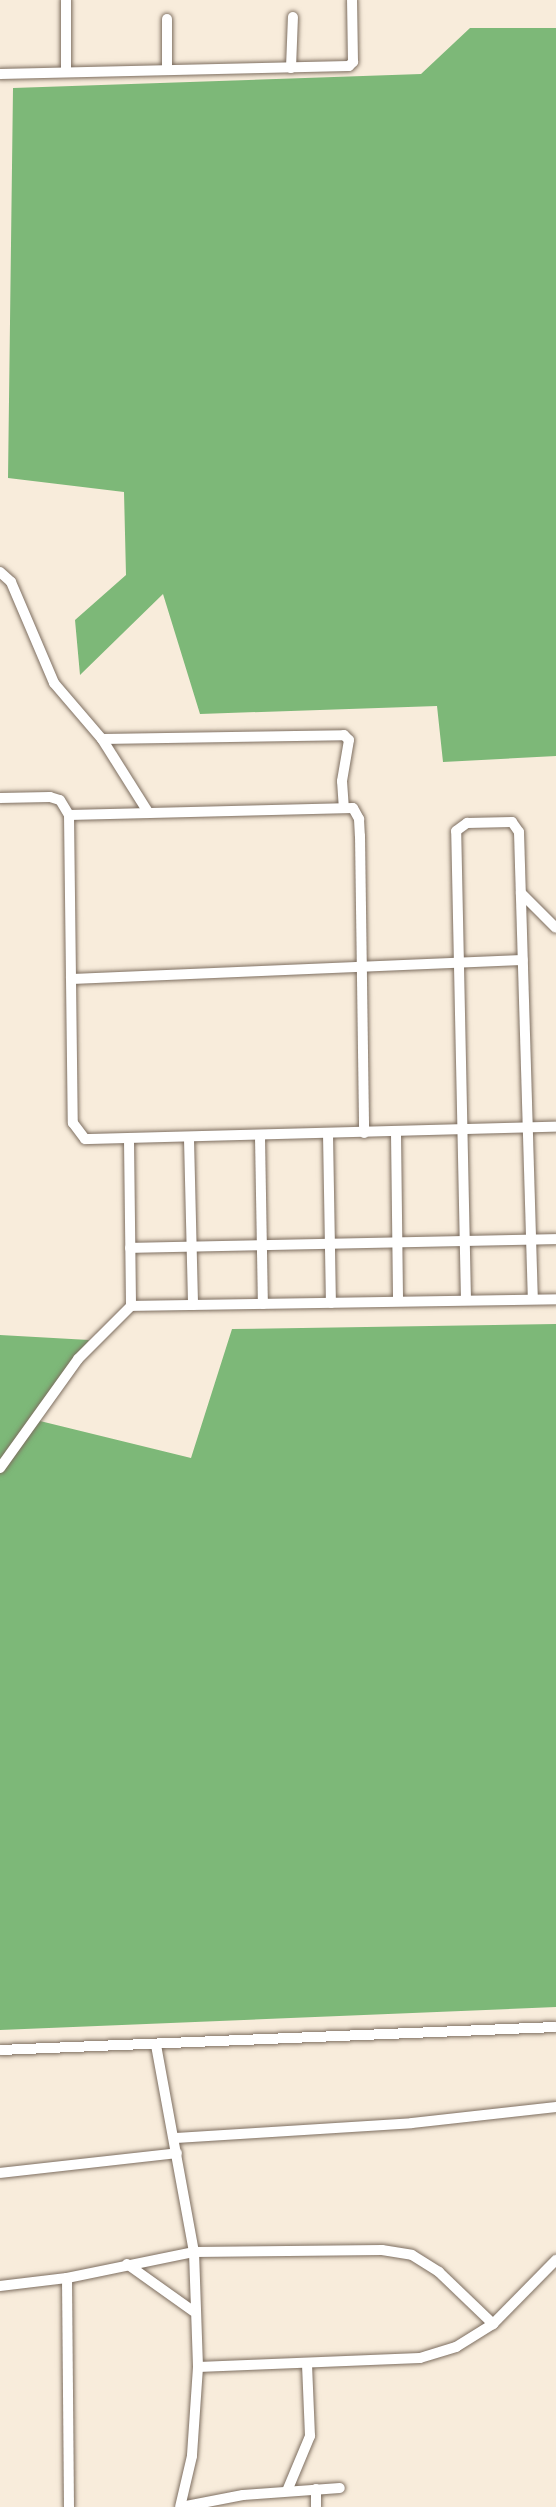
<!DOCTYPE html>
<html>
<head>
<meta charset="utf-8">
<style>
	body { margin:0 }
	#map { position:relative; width:556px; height:2507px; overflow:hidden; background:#f8ecdb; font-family:"Old Standard TT",serif }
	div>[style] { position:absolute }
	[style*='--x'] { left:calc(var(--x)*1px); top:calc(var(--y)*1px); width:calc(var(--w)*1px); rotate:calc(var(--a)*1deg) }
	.forest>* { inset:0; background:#7db878 }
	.roads { filter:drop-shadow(0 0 2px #7d6e60) drop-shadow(0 0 2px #7d6e60) }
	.minor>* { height:10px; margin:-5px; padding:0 5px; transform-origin:5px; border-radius:5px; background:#fff }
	span { translate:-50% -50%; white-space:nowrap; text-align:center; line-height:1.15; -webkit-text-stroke:6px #fdfcf7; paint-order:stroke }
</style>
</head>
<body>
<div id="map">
	<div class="forest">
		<div style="clip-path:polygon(470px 28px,556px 28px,556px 756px,443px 762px,437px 706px,200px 714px,163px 594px,80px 675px,75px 620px,126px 575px,124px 492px,8px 478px,13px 88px,421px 74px)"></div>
		<div style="clip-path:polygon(556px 1324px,556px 2007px,0 2030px,0 1335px,89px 1340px,40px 1421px,191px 1458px,232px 1329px)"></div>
	</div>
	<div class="roads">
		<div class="minor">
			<div style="--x:66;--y:0;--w:72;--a:90"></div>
			<div style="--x:291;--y:68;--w:51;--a:-87.8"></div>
			<div style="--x:167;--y:69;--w:50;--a:-90"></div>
			<div style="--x:0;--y:74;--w:349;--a:-1.3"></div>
			<div style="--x:349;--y:66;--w:6;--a:-45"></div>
			<div style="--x:353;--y:62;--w:62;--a:-90.9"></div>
			<div style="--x:0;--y:572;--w:15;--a:42"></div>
			<div style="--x:11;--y:582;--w:110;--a:66.9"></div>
			<div style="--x:54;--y:683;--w:74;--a:49.4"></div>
			<div style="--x:102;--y:739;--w:86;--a:57.8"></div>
			<div style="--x:102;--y:739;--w:242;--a:-0.9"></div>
			<div style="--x:344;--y:735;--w:7;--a:45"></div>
			<div style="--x:349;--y:740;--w:42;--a:99.7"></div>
			<div style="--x:342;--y:781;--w:26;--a:86"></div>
			<div style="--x:0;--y:798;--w:50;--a:-1.1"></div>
			<div style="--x:50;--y:797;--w:10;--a:17"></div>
			<div style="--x:60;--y:800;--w:17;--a:59"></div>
			<div style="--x:69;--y:815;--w:308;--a:89.3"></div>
			<div style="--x:73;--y:1123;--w:20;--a:53"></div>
			<div style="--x:85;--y:1139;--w:471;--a:-1.5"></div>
			<div style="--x:69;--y:815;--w:284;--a:-1.4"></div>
			<div style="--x:353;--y:808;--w:13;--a:61"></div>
			<div style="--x:359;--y:819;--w:17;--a:87"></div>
			<div style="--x:360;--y:836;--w:297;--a:89.2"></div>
			<div style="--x:521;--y:893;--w:49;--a:45"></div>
			<div style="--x:71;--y:979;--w:452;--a:-2.4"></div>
			<div style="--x:396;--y:1133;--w:168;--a:89.3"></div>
			<div style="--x:328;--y:1134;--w:169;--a:89"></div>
			<div style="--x:260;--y:1137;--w:167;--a:89"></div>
			<div style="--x:189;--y:1139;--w:166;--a:88.6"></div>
			<div style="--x:129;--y:1140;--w:166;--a:89.3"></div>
			<div style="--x:130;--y:1248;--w:426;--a:-1.2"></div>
			<div style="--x:466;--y:1300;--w:469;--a:-91.2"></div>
			<div style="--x:456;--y:831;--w:14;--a:-36"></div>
			<div style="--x:467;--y:823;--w:45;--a:-1.3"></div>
			<div style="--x:512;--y:822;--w:12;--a:55"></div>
			<div style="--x:519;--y:832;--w:467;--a:88.3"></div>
			<div style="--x:0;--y:1468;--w:134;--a:-54.4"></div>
			<div style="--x:78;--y:1359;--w:75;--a:-45"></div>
			<div style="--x:131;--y:1306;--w:425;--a:-0.9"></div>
			<div style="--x:156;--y:2045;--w:210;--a:79.6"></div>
			<div style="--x:194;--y:2252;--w:115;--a:88"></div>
			<div style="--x:198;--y:2367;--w:89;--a:93.9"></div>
			<div style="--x:192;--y:2456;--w:52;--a:103.2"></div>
			<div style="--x:0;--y:2050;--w:556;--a:-2.37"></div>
			<div style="--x:176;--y:2138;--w:236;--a:-3.6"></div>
			<div style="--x:412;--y:2123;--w:145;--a:-6.3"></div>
			<div style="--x:0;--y:2173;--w:178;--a:-6.4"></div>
			<div style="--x:127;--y:2264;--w:81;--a:35.5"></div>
			<div style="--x:67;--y:2278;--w:229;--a:89.5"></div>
			<div style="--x:0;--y:2286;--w:67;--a:-6.8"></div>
			<div style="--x:67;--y:2278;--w:130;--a:-11.6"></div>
			<div style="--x:194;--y:2252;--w:188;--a:-0.6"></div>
			<div style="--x:382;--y:2250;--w:30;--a:9"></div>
			<div style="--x:412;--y:2255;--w:32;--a:32"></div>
			<div style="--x:439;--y:2272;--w:75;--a:43.9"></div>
			<div style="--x:198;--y:2367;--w:222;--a:-2.3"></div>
			<div style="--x:420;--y:2358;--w:38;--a:-17"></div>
			<div style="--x:456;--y:2347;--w:44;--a:-31.9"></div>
			<div style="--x:493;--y:2324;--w:90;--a:-45.5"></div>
			<div style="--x:316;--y:2489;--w:18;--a:90"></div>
			<div style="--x:287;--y:2491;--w:60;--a:-67.3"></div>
			<div style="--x:310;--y:2436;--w:72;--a:-92.4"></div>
			<div style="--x:181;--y:2507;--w:63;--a:-11"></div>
			<div style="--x:243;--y:2495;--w:97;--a:-4.1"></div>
		</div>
	</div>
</div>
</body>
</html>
